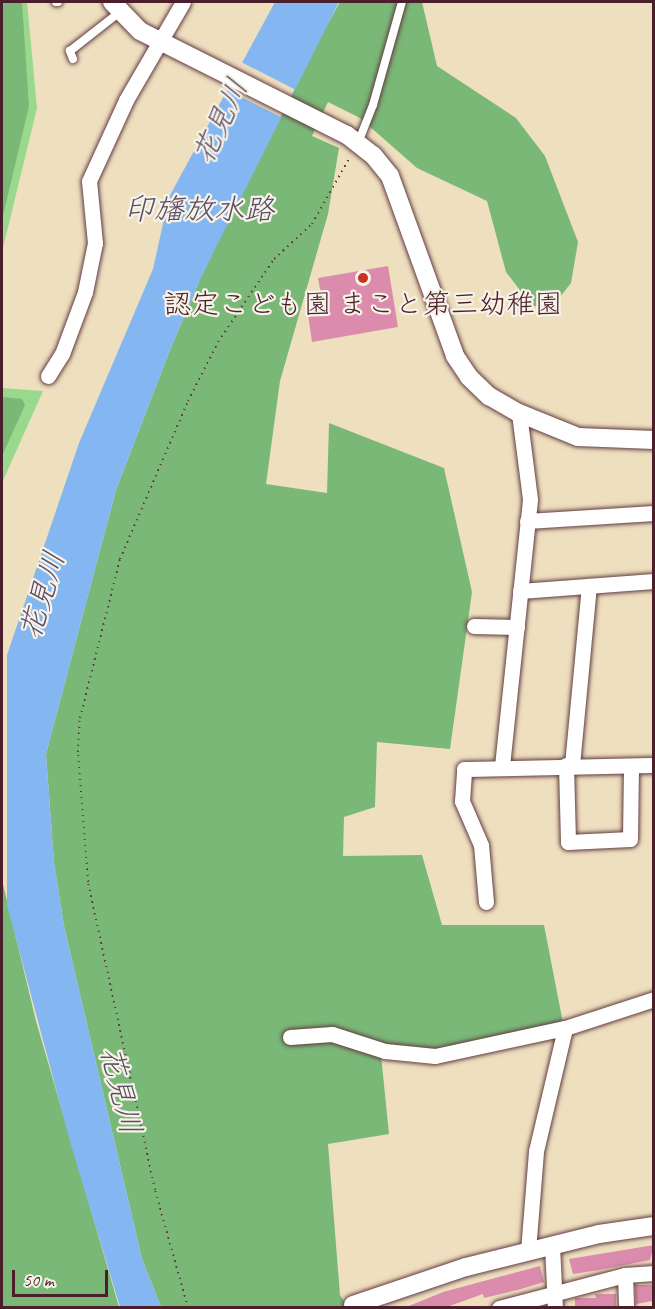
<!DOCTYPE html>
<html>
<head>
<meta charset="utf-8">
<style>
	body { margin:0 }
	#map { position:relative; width:655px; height:1309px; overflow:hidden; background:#eedfbf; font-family:Caveat,"Klee One",sans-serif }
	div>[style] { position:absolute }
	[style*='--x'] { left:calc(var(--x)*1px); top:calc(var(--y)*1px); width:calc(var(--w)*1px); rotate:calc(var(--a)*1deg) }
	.green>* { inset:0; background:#99d88d }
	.forest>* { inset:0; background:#7ab878 }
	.water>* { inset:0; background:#84b7f1 }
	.pier>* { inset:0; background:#eedfbf; transform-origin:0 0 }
	.building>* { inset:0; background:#db8cad }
	.path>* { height:2px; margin-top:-1px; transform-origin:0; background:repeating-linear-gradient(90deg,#633c41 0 1.5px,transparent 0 6px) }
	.roads { filter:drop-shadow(0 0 2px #633c41) drop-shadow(0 0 2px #633c41) }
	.service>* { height:8px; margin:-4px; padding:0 4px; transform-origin:4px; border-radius:4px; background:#fff }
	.minor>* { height:15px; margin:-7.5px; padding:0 7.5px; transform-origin:7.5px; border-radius:7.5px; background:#fff }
	.tertiary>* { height:18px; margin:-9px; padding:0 9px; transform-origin:9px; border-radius:9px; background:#fff }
	.dots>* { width:16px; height:16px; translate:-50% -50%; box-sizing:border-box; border:3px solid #f7f3e8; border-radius:50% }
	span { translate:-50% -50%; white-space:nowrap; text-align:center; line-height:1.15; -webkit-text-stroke:4.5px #f7f3e8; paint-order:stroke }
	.poi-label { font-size:28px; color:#4a1f2b }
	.water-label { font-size:30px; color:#5b4d66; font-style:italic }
	.frame { position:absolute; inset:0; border:3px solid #4a1f2b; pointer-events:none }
	.scale { position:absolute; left:12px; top:1270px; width:96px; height:27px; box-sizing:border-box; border:3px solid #4a1f2b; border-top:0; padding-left:8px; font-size:18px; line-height:21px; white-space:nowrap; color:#4a1f2b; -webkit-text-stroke:4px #f7f3e8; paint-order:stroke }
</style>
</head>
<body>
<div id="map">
	<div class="green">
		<div style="clip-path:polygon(2px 2px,27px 2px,37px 108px,2px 252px)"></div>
		<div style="clip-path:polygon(2px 388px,43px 391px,2px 483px)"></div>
	</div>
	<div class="forest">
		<div style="clip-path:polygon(2px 2px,22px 2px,29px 106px,2px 220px)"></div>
		<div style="clip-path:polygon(340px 2px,422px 2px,437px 66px,516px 118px,545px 156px,578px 242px,571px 283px,552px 307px,532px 306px,506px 272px,487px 201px,417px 168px,360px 118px,328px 102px,312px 136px,339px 148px,328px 214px,280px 381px,266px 484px,327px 493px,329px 423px,444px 468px,472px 592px,450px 749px,377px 742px,375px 807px,344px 817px,343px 856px,422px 855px,442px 925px,544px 925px,563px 1023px,460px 1053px,381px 1055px,389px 1134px,328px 1144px,340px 1295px,348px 1307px,161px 1307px,142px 1259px,64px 926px,54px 863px,46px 754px,116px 490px,170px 350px,200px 279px,300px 73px)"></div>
		<div style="clip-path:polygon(2px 397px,22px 399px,25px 405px,2px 456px)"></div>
		<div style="clip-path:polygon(2px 880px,36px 1021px,119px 1307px,2px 1307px)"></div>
	</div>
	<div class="water">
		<div style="clip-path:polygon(275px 2px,339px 2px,200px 279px,170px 350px,116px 490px,46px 754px,54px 863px,64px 926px,142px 1259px,161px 1307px,120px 1307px,71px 1145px,7px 905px,7px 655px,79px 443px,153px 269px,169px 197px)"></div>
	</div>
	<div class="pier">
		<div style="left:241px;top:62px;width:60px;height:31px;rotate:27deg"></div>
	</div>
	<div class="building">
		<div style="clip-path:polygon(388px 266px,398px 327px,312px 342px,308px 315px,312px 315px,311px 307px,323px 305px,318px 278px)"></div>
		<div style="clip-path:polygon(654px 1245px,650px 1260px,599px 1270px,573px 1274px,569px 1259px)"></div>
		<div style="clip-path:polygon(540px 1266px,544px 1282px,521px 1289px,484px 1298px,483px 1294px,444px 1308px,404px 1308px,443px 1292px)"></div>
		<div style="clip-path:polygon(635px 1285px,652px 1285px,652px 1301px,636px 1304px)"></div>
		<div style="clip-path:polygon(595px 1294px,616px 1294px,616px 1308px,575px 1308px,575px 1298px,596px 1298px)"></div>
	</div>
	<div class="path">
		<div style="--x:188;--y:1308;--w:123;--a:-105.6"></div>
		<div style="--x:155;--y:1190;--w:315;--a:-102.3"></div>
		<div style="--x:88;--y:882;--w:130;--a:-94.4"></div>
		<div style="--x:78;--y:752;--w:34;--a:-87"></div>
		<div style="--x:80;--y:718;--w:164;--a:-75.9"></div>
		<div style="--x:120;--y:559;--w:172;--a:-66.7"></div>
		<div style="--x:188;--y:401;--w:66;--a:-63"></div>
		<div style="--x:218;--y:342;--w:100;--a:-56"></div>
		<div style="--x:274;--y:259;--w:52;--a:-42.6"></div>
		<div style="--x:312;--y:224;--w:77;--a:-60.4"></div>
	</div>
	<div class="roads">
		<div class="service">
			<div style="--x:56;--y:2;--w:2;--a:0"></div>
			<div style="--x:73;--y:59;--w:9;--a:-111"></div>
			<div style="--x:70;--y:51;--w:63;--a:-38"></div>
			<div style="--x:358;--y:143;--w:41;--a:-68.5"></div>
			<div style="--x:373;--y:105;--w:107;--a:-74.3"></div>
		</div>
		<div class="minor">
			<div style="--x:48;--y:376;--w:26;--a:-58"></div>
			<div style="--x:62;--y:354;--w:66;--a:-69.6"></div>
			<div style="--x:85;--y:292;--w:50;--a:-78.5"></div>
			<div style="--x:95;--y:243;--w:62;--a:-95.5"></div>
			<div style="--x:89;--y:181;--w:89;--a:-65.4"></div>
			<div style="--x:126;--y:100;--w:113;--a:-59.8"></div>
			<div style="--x:527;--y:521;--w:127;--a:-3.6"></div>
			<div style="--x:520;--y:591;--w:134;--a:-4.3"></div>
			<div style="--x:474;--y:626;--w:43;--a:1.3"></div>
			<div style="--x:566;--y:765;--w:77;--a:88.5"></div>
			<div style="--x:568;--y:842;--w:62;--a:-2.8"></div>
			<div style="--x:630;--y:839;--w:73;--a:-89.2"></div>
			<div style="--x:572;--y:765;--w:180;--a:-84.6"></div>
			<div style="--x:502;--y:766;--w:268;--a:-84"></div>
			<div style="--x:530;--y:499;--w:87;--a:-97.3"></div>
			<div style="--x:486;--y:902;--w:57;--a:-95"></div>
			<div style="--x:481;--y:845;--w:48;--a:-113.4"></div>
			<div style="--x:462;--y:801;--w:32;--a:-86"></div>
			<div style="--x:464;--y:769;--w:190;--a:-1.2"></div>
			<div style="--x:290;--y:1037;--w:42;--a:-4.1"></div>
			<div style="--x:332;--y:1034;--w:56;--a:17.8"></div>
			<div style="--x:385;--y:1051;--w:50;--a:5.7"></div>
			<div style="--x:435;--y:1056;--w:133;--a:-12.2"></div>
			<div style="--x:565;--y:1028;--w:94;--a:-18"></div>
			<div style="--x:552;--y:1245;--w:63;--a:87.3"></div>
			<div style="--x:528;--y:1251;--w:100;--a:-85.4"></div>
			<div style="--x:536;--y:1151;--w:126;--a:-76.7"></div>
			<div style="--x:625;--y:1275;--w:33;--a:88"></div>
			<div style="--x:499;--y:1308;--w:130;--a:-14.7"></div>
			<div style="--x:625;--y:1275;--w:29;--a:-4"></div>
		</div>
		<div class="tertiary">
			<div style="--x:112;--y:2;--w:40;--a:46"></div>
			<div style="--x:140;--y:31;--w:232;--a:26.7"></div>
			<div style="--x:347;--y:135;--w:33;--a:38"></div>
			<div style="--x:373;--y:155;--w:27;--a:51"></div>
			<div style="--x:390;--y:176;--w:191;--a:70.1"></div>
			<div style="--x:455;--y:356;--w:25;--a:56"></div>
			<div style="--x:469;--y:377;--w:28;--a:44"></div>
			<div style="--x:489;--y:396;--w:34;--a:30"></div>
			<div style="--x:519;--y:413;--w:64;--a:22.1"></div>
			<div style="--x:578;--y:437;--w:76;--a:2.3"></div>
			<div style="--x:353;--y:1305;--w:119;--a:-18.6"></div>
			<div style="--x:466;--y:1267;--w:137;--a:-13.9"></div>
			<div style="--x:599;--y:1234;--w:56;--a:-8.3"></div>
		</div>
	</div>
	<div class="dots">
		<div style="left:363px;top:278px;background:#c8321e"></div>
	</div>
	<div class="poi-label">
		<span style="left:363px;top:304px">認定こども園 まこと第三幼稚園</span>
	</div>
	<div class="water-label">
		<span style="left:220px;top:121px;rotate:-65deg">花見川</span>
		<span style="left:199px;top:209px">印旛放水路</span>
		<span style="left:42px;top:595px;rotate:-73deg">花見川</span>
		<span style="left:121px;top:1090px;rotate:76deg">花見川</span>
	</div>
	<div class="frame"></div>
	<div class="scale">50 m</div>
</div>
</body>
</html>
